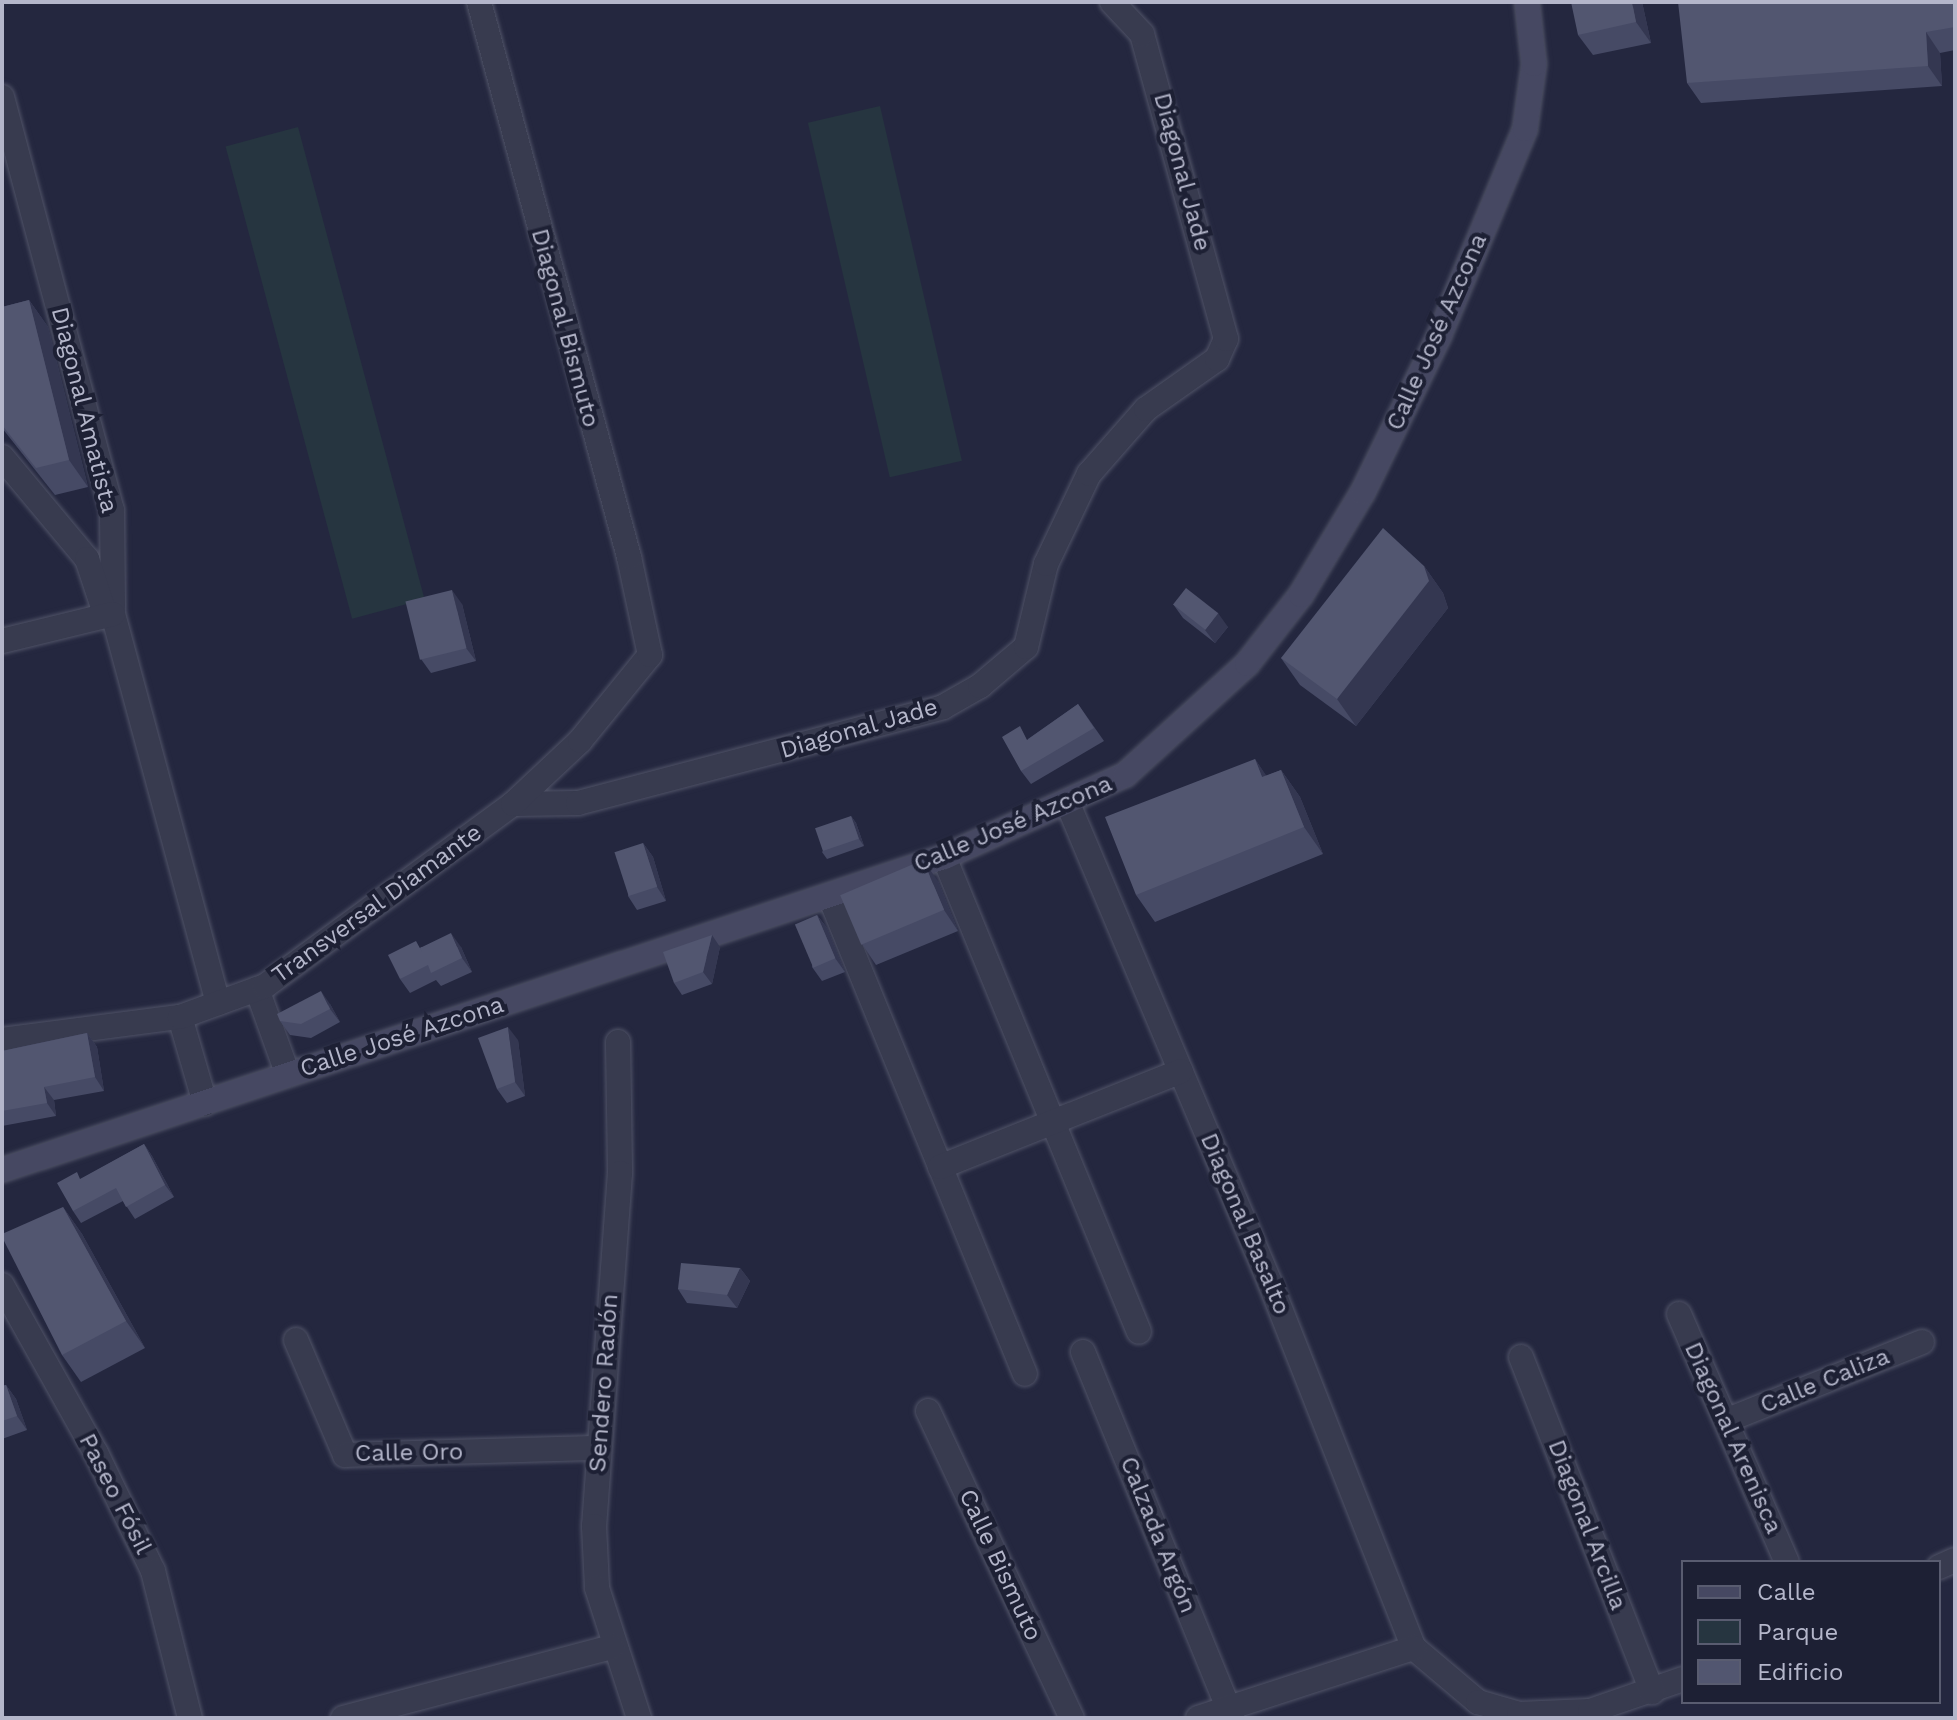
<!DOCTYPE html>
<html>
<head>
<meta charset="utf-8">
<style>
	body { margin:0 }
	#map { position:relative; width:1957px; height:1720px; overflow:hidden; background:#24273f; font-family:"Work Sans",sans-serif }
	div>[style] { position:absolute }
	[style*='--x'] { left:calc(var(--x)*1px); top:calc(var(--y)*1px); width:calc(var(--w)*1px); rotate:calc(var(--a)*1deg) }
	.green>* { inset:0; background:#263540; transform-origin:0 0 }
	.roads { filter:drop-shadow(0 0 2px #505367) drop-shadow(0 0 2px #505367) }
	.minor>* { height:24px; margin:-12px; padding:0 12px; transform-origin:12px; border-radius:12px; background:#383b4f }
	.secondary>* { height:24px; margin:-12px; padding:0 12px; transform-origin:12px; border-radius:12px; background:#464862 }
	.wall>* { inset:0; background:#464a65 }
	.shaded-wall>* { inset:0; background:#343751 }
	.building>* { inset:0; background:#525670; transform-origin:0 0 }
	span { translate:-50% -50%; white-space:nowrap; text-align:center; line-height:1.15; -webkit-text-stroke:8px #1d2034; paint-order:stroke }
	.street-label { font-size:24px; color:#b4b6ca }
	.frame { position:absolute; inset:0; border:4px solid #b4b6ca; pointer-events:none }
	.legend { position:absolute; left:1681px; top:1560px; width:260px; height:144px; box-sizing:border-box; background:#1d2034; border:2px solid #595c70; margin:0; padding:10px 14px; list-style:none; font-size:24px; color:#b4b6ca }
	.legend li { display:flex; align-items:center; gap:16px; height:40px }
	.legend b { width:40px; border:2px solid #595c70 }
</style>
</head>
<body>
<div id="map">
	<div class="green">
		<div style="left:880px;top:106px;width:364px;height:74px;rotate:77deg"></div>
		<div style="left:298px;top:127px;width:489px;height:75px;rotate:75deg"></div>
	</div>
	<div class="roads">
		<div class="minor">
			<div style="--x:2;--y:97;--w:427;--a:75.1"></div>
			<div style="--x:112;--y:510;--w:104;--a:89.4"></div>
			<div style="--x:113;--y:614;--w:403;--a:74.9"></div>
			<div style="--x:2;--y:457;--w:133;--a:50.2"></div>
			<div style="--x:87;--y:559;--w:60;--a:71.6"></div>
			<div style="--x:2;--y:641;--w:114;--a:-13.7"></div>
			<div style="--x:513;--y:804;--w:65;--a:-0.9"></div>
			<div style="--x:578;--y:803;--w:377;--a:-14.7"></div>
			<div style="--x:943;--y:707;--w:43;--a:-29.6"></div>
			<div style="--x:980;--y:686;--w:60;--a:-40.3"></div>
			<div style="--x:1026;--y:647;--w:85;--a:-76.5"></div>
			<div style="--x:1046;--y:564;--w:100;--a:-64.5"></div>
			<div style="--x:1089;--y:474;--w:86;--a:-48.8"></div>
			<div style="--x:1146;--y:409;--w:87;--a:-35.2"></div>
			<div style="--x:1217;--y:359;--w:22;--a:-66"></div>
			<div style="--x:1226;--y:339;--w:316;--a:-105.4"></div>
			<div style="--x:1142;--y:34;--w:44;--a:-133.2"></div>
			<div style="--x:1068;--y:804;--w:520;--a:67.13"></div>
			<div style="--x:1270;--y:1283;--w:392;--a:68.5"></div>
			<div style="--x:1414;--y:1648;--w:84;--a:40.2"></div>
			<div style="--x:1478;--y:1702;--w:43;--a:16.3"></div>
			<div style="--x:1519;--y:1714;--w:71;--a:-2.4"></div>
			<div style="--x:1590;--y:1711;--w:98;--a:-19"></div>
			<div style="--x:944;--y:857;--w:513;--a:67.68"></div>
			<div style="--x:830;--y:897;--w:515;--a:67.77"></div>
			<div style="--x:257;--y:989;--w:91;--a:70.2"></div>
			<div style="--x:180;--y:1017;--w:90;--a:73.8"></div>
			<div style="--x:2;--y:1040;--w:179;--a:-7.4"></div>
			<div style="--x:180;--y:1017;--w:90;--a:-20"></div>
			<div style="--x:265;--y:986;--w:308;--a:-36.3"></div>
			<div style="--x:513;--y:804;--w:92;--a:-43.2"></div>
			<div style="--x:580;--y:741;--w:111;--a:-50.9"></div>
			<div style="--x:650;--y:655;--w:100;--a:-102.1"></div>
			<div style="--x:629;--y:557;--w:575;--a:-105.12"></div>
			<div style="--x:618;--y:1042;--w:131;--a:89.1"></div>
			<div style="--x:620;--y:1173;--w:354;--a:94.2"></div>
			<div style="--x:594;--y:1526;--w:62;--a:87.2"></div>
			<div style="--x:597;--y:1588;--w:137;--a:72.1"></div>
			<div style="--x:940;--y:1167;--w:259;--a:-21.7"></div>
			<div style="--x:2;--y:1285;--w:193;--a:60.8"></div>
			<div style="--x:96;--y:1453;--w:131;--a:64.2"></div>
			<div style="--x:153;--y:1571;--w:152;--a:75.9"></div>
			<div style="--x:1679;--y:1314;--w:270;--a:66.5"></div>
			<div style="--x:296;--y:1340;--w:125;--a:66.9"></div>
			<div style="--x:345;--y:1455;--w:254;--a:-1.6"></div>
			<div style="--x:1083;--y:1352;--w:395;--a:67.8"></div>
			<div style="--x:1521;--y:1357;--w:360;--a:68.6"></div>
			<div style="--x:928;--y:1411;--w:339;--a:64.9"></div>
			<div style="--x:1728;--y:1420;--w:209;--a:-21.9"></div>
			<div style="--x:1939;--y:1567;--w:17;--a:-24"></div>
			<div style="--x:343;--y:1718;--w:278;--a:-14.8"></div>
			<div style="--x:1198;--y:1718;--w:227;--a:-18"></div>
		</div>
		<div class="secondary">
			<div style="--x:2;--y:1170;--w:993;--a:-18.38"></div>
			<div style="--x:944;--y:857;--w:199;--a:-24.4"></div>
			<div style="--x:1125;--y:775;--w:165;--a:-42.3"></div>
			<div style="--x:1247;--y:664;--w:88;--a:-52"></div>
			<div style="--x:1301;--y:595;--w:120;--a:-59"></div>
			<div style="--x:1363;--y:492;--w:174;--a:-64"></div>
			<div style="--x:1439;--y:336;--w:224;--a:-67.4"></div>
			<div style="--x:1525;--y:129;--w:66;--a:-82.1"></div>
			<div style="--x:1534;--y:64;--w:62;--a:-96.4"></div>
		</div>
	</div>
	<div class="wall">
		<div style="clip-path:polygon(1642px 2px,1651px 43px,1593px 55px,1578px 35px)"></div>
		<div style="clip-path:polygon(1955px 2px,1955px 50px,1940px 53px,1942px 86px,1701px 103px,1687px 83px)"></div>
		<div style="clip-path:polygon(29px 300px,48px 327px,88px 487px,55px 495px,2px 428px,2px 307px)"></div>
		<div style="clip-path:polygon(1424px 566px,1443px 593px,1448px 608px,1356px 726px,1300px 685px,1281px 658px)"></div>
		<div style="clip-path:polygon(462px 604px,476px 661px,431px 673px,421px 659px)"></div>
		<div style="clip-path:polygon(1173px 604px,1228px 627px,1215px 643px,1183px 618px)"></div>
		<div style="clip-path:polygon(1078px 704px,1104px 741px,1031px 784px,1021px 771px,1028px 739px)"></div>
		<div style="clip-path:polygon(1255px 759px,1266px 776px,1281px 770px,1300px 797px,1323px 854px,1155px 922px,1136px 895px)"></div>
		<div style="clip-path:polygon(851px 816px,856px 823px,864px 846px,827px 859px,822px 852px)"></div>
		<div style="clip-path:polygon(643px 843px,653px 857px,666px 901px,637px 910px,628px 896px)"></div>
		<div style="clip-path:polygon(938px 881px,958px 931px,876px 965px,862px 944px)"></div>
		<div style="clip-path:polygon(817px 915px,827px 928px,845px 972px,822px 981px,812px 967px)"></div>
		<div style="clip-path:polygon(421px 947px,461px 947px,472px 972px,441px 986px,436px 980px,410px 993px,400px 979px)"></div>
		<div style="clip-path:polygon(720px 947px,712px 984px,682px 995px,674px 983px)"></div>
		<div style="clip-path:polygon(330px 1004px,340px 1022px,311px 1038px,290px 1035px,280px 1021px)"></div>
		<div style="clip-path:polygon(87px 1033px,97px 1047px,104px 1091px,54px 1100px,56px 1116px,2px 1126px,2px 1051px)"></div>
		<div style="clip-path:polygon(518px 1040px,525px 1096px,507px 1103px,497px 1089px)"></div>
		<div style="clip-path:polygon(144px 1144px,152px 1156px,174px 1197px,135px 1219px,123px 1201px,81px 1223px,73px 1211px,81px 1179px)"></div>
		<div style="clip-path:polygon(63px 1207px,82px 1234px,145px 1348px,81px 1382px,62px 1355px)"></div>
		<div style="clip-path:polygon(740px 1268px,750px 1281px,737px 1308px,687px 1303px,678px 1289px)"></div>
		<div style="clip-path:polygon(6px 1385px,16px 1399px,27px 1430px,2px 1439px,2px 1386px)"></div>
	</div>
	<div class="shaded-wall">
		<div style="clip-path:polygon(1632px 2px,1642px 2px,1651px 43px,1636px 22px)"></div>
		<div style="clip-path:polygon(1926px 32px,1940px 53px,1942px 86px,1928px 66px)"></div>
		<div style="clip-path:polygon(29px 300px,48px 327px,88px 487px,69px 460px)"></div>
		<div style="clip-path:polygon(1424px 566px,1443px 593px,1448px 608px,1356px 726px,1337px 699px)"></div>
		<div style="clip-path:polygon(452px 590px,462px 604px,476px 661px,466px 648px)"></div>
		<div style="clip-path:polygon(1218px 613px,1228px 627px,1215px 643px,1205px 630px)"></div>
		<div style="clip-path:polygon(1255px 759px,1274px 787px,1262px 777px)"></div>
		<div style="clip-path:polygon(1281px 770px,1300px 797px,1323px 854px,1304px 827px)"></div>
		<div style="clip-path:polygon(851px 816px,856px 823px,864px 846px,859px 839px)"></div>
		<div style="clip-path:polygon(643px 843px,653px 857px,666px 901px,657px 887px)"></div>
		<div style="clip-path:polygon(923px 860px,938px 881px,958px 931px,944px 910px)"></div>
		<div style="clip-path:polygon(817px 915px,827px 928px,845px 972px,835px 958px)"></div>
		<div style="clip-path:polygon(451px 933px,461px 947px,472px 972px,462px 958px)"></div>
		<div style="clip-path:polygon(712px 935px,720px 947px,712px 984px,703px 972px)"></div>
		<div style="clip-path:polygon(321px 991px,330px 1004px,340px 1022px,330px 1009px)"></div>
		<div style="clip-path:polygon(508px 1027px,518px 1040px,525px 1096px,515px 1082px)"></div>
		<div style="clip-path:polygon(87px 1033px,97px 1047px,104px 1091px,95px 1077px)"></div>
		<div style="clip-path:polygon(44px 1087px,54px 1100px,56px 1116px,47px 1103px)"></div>
		<div style="clip-path:polygon(144px 1144px,152px 1156px,174px 1197px,165px 1185px)"></div>
		<div style="clip-path:polygon(63px 1207px,82px 1234px,145px 1348px,126px 1321px)"></div>
		<div style="clip-path:polygon(740px 1268px,750px 1281px,737px 1308px,727px 1295px)"></div>
		<div style="clip-path:polygon(6px 1385px,16px 1399px,27px 1430px,17px 1416px)"></div>
	</div>
	<div class="building">
		<div style="clip-path:polygon(1571px 2px,1632px 2px,1636px 22px,1578px 35px)"></div>
		<div style="clip-path:polygon(1678px 2px,1955px 2px,1955px 27px,1926px 32px,1928px 66px,1687px 83px)"></div>
		<div style="clip-path:polygon(29px 300px,69px 460px,36px 468px,2px 425px,2px 307px)"></div>
		<div style="clip-path:polygon(1383px 528px,1424px 566px,1429px 581px,1337px 699px,1281px 658px)"></div>
		<div style="left:1186px;top:588px;width:41px;height:21px;rotate:38deg"></div>
		<div style="left:452px;top:590px;width:60px;height:48px;rotate:76deg"></div>
		<div style="clip-path:polygon(1078px 704px,1094px 728px,1021px 771px,1002px 737px,1020px 726px,1027px 740px)"></div>
		<div style="clip-path:polygon(1255px 759px,1262px 777px,1281px 770px,1304px 827px,1136px 895px,1105px 817px)"></div>
		<div style="left:851px;top:816px;width:24px;height:38px;rotate:71deg"></div>
		<div style="left:643px;top:843px;width:46px;height:30px;rotate:72deg"></div>
		<div style="left:923px;top:860px;width:54px;height:90px;rotate:67deg"></div>
		<div style="left:817px;top:915px;width:47px;height:24px;rotate:67deg"></div>
		<div style="clip-path:polygon(451px 933px,462px 958px,431px 973px,428px 965px,400px 979px,388px 955px,416px 941px,422px 952px,420px 948px)"></div>
		<div style="clip-path:polygon(712px 935px,703px 972px,674px 983px,663px 952px)"></div>
		<div style="clip-path:polygon(321px 991px,330px 1009px,301px 1024px,280px 1021px,277px 1014px)"></div>
		<div style="clip-path:polygon(508px 1027px,515px 1082px,497px 1089px,478px 1038px)"></div>
		<div style="clip-path:polygon(87px 1033px,95px 1077px,44px 1087px,47px 1103px,2px 1111px,2px 1051px)"></div>
		<div style="clip-path:polygon(144px 1144px,165px 1185px,126px 1207px,116px 1188px,73px 1211px,57px 1183px,77px 1172px,80px 1179px)"></div>
		<div style="clip-path:polygon(63px 1207px,126px 1321px,62px 1355px,2px 1237px,2px 1234px)"></div>
		<div style="clip-path:polygon(681px 1263px,740px 1268px,727px 1295px,678px 1289px)"></div>
		<div style="clip-path:polygon(6px 1385px,17px 1416px,2px 1421px,2px 1386px)"></div>
	</div>
	<div class="street-label">
		<span style="left:1182px;top:172px;rotate:75deg">Diagonal Jade</span>
		<span style="left:565px;top:328px;rotate:75deg">Diagonal Bismuto</span>
		<span style="left:1437px;top:332px;rotate:-66deg">Calle José Azcona</span>
		<span style="left:84px;top:410px;rotate:76deg">Diagonal Amatista</span>
		<span style="left:859px;top:729px;rotate:-16deg">Diagonal Jade</span>
		<span style="left:1013px;top:824px;rotate:-23deg">Calle José Azcona</span>
		<span style="left:377px;top:904px;rotate:-36deg">Transversal Diamante</span>
		<span style="left:402px;top:1037px;rotate:-18deg">Calle José Azcona</span>
		<span style="left:1245px;top:1224px;rotate:67deg">Diagonal Basalto</span>
		<span style="left:1825px;top:1381px;rotate:-22deg">Calle Caliza</span>
		<span style="left:604px;top:1383px;rotate:-86deg">Sendero Radón</span>
		<span style="left:1733px;top:1438px;rotate:66deg">Diagonal Arenisca</span>
		<span style="left:409px;top:1453px;rotate:-1deg">Calle Oro</span>
		<span style="left:115px;top:1494px;rotate:63deg">Paseo Fósil</span>
		<span style="left:1587px;top:1525px;rotate:69deg">Diagonal Arcilla</span>
		<span style="left:1158px;top:1535px;rotate:68deg">Calzada Argón</span>
		<span style="left:1000px;top:1565px;rotate:65deg">Calle Bismuto</span>
	</div>
	<div class="frame"></div>
	<ul class="legend">
	<li><b style="height:10px;background:#464862"></b>Calle</li>
	<li><b style="height:22px;background:#263540"></b>Parque</li>
	<li><b style="height:22px;background:#525670"></b>Edificio</li>
	</ul>
</div>
</body>
</html>
